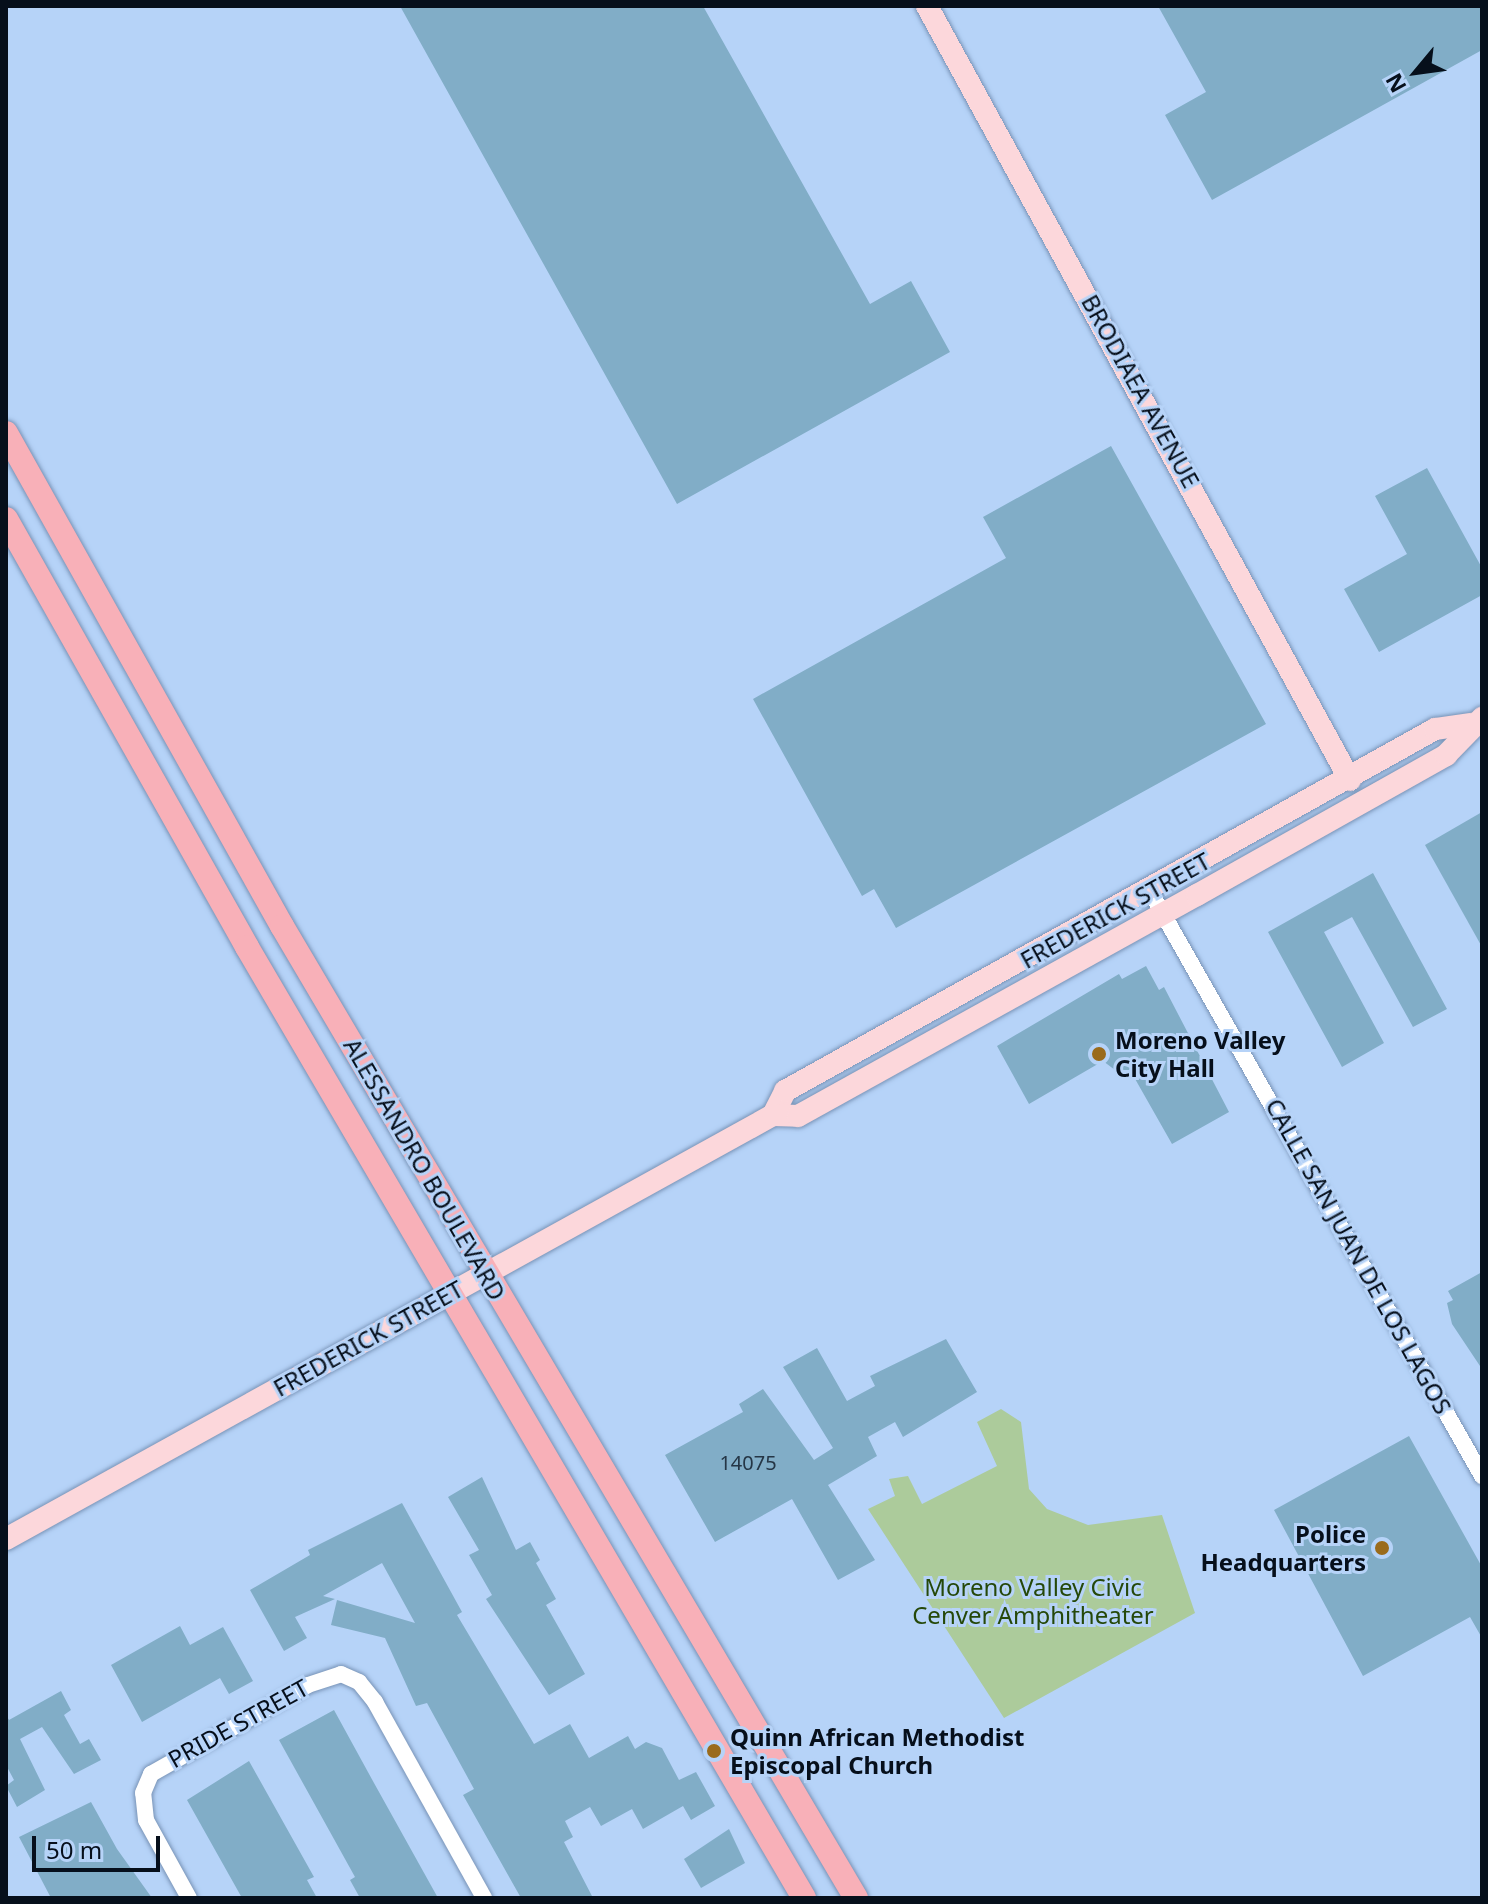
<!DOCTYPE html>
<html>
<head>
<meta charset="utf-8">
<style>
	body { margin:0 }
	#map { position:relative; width:1488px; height:1904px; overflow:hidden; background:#b6d3f8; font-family:"Noto Sans",sans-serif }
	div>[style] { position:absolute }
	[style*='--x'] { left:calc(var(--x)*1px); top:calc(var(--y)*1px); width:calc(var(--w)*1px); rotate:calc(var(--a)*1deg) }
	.green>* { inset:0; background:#accb9b }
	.building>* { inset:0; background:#81adc7 }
	.roads { filter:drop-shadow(0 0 2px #7893b6) drop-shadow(0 0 2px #7893b6) }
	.street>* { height:16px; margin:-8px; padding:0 8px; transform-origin:8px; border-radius:8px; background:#fff }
	.secondary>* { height:22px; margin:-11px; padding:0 11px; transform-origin:11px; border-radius:11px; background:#fcd7db }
	.primary>* { height:24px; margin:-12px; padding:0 12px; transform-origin:12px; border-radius:12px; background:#f8b0b8 }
	.dots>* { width:22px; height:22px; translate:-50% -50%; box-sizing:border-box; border:4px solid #b6d3f8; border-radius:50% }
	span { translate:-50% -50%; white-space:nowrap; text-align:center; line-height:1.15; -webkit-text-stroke:6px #b6d3f8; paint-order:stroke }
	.number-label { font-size:20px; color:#253646 }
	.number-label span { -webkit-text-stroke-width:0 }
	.street-label { font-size:24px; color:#060f1b }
	.poi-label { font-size:24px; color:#060f1b; font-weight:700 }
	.left { translate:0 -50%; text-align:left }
	.right { translate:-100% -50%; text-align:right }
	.park-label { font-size:24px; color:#254809 }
	.frame { position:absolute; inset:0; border:8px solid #060f1b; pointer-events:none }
	.north { position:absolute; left:1376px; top:32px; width:80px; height:80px; -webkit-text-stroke:6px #b6d3f8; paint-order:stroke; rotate:241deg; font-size:22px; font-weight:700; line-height:32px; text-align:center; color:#060f1b }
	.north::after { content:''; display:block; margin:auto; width:28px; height:36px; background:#060f1b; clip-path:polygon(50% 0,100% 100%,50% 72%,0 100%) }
	.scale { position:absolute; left:32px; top:1836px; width:128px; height:36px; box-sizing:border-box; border:4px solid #060f1b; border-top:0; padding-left:10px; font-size:24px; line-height:28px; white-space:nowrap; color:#060f1b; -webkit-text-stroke:6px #b6d3f8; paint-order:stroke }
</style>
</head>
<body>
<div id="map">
	<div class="green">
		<div style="clip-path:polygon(1001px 1409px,1021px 1422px,1029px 1489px,1047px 1509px,1088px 1525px,1162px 1515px,1195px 1613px,1004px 1718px,868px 1509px,895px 1496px,889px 1479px,908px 1476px,922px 1504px,997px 1466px,977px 1422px)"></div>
	</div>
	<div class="building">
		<div style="clip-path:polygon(400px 6px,703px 6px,870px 304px,911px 281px,950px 352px,677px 504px)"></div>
		<div style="clip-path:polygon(1158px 6px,1482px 6px,1482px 50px,1212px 200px,1165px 115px,1206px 92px)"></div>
		<div style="clip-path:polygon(1111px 446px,1266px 724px,896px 928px,874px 889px,862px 896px,753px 699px,1006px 558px,983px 517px)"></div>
		<div style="clip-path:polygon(1427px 468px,1482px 568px,1482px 595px,1379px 652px,1344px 589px,1407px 554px,1375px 496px)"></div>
		<div style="clip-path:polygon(1482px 812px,1482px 947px,1425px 845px)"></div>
		<div style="clip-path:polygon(1373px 873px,1447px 1009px,1413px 1027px,1352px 917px,1324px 932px,1384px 1043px,1342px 1067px,1268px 932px)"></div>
		<div style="clip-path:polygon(1146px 966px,1159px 990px,1164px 987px,1229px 1112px,1172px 1144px,1130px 1070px,1115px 1070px,1103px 1061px,1029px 1104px,997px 1046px,1119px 974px,1122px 979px)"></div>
		<div style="clip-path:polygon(1482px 1272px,1482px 1369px,1452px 1324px,1447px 1303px,1453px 1300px,1448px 1291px)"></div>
		<div style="clip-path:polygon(946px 1339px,977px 1392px,903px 1437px,895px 1422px,868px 1437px,877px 1456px,828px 1485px,875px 1560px,838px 1580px,792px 1499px,715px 1542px,665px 1455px,743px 1412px,739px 1404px,763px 1389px,814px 1460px,833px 1448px,783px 1367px,817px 1348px,847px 1401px,875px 1386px,870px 1376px)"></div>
		<div style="clip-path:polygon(1409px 1436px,1482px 1567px,1482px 1638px,1470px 1617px,1363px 1676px,1274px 1510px)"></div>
		<div style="clip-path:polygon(482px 1477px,516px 1550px,530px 1542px,540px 1560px,536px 1563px,556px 1599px,546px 1605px,585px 1674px,549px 1695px,486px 1599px,492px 1595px,469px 1555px,479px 1550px,448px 1497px)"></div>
		<div style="clip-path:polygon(402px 1503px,462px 1612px,457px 1615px,534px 1744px,570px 1724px,589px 1758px,628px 1736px,635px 1749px,646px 1742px,662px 1748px,679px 1780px,696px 1772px,715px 1806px,691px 1820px,683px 1806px,643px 1829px,632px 1809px,601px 1826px,590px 1807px,565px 1821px,573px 1837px,564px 1842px,593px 1898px,521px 1898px,463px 1795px,474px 1789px,427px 1703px,416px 1706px,385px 1638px,331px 1625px,337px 1600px,415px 1623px,382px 1563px,323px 1596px,335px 1599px,295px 1617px,307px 1638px,284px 1651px,250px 1590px,310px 1555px,308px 1550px)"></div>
		<div style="clip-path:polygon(180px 1626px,190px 1645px,223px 1627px,253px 1681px,229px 1694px,220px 1678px,142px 1722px,111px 1665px)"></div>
		<div style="clip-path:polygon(61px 1691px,71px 1710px,64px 1715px,80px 1744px,89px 1739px,101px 1760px,74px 1774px,42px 1727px,20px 1739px,45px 1790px,17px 1807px,6px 1786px,14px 1780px,6px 1765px,6px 1715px,9px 1720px)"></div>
		<div style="clip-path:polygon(334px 1710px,374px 1783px,438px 1898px,360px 1898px,350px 1880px,355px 1877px,279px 1740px)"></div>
		<div style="clip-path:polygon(249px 1761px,314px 1877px,307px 1880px,317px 1898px,242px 1898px,187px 1800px)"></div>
		<div style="clip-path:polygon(91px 1802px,117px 1849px,152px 1898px,51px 1898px,19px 1837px)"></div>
		<div style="clip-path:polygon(729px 1829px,745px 1863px,701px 1888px,684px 1859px)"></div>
	</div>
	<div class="roads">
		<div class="street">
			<div style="--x:1150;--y:891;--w:673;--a:60.42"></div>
			<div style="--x:189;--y:1898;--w:89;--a:-118.9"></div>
			<div style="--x:146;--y:1820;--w:27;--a:-96"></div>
			<div style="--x:143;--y:1793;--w:21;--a:-67"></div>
			<div style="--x:151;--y:1774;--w:180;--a:-29.5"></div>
			<div style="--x:308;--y:1685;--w:35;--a:-18"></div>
			<div style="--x:341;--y:1674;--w:20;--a:24"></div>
			<div style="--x:359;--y:1682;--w:26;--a:51"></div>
			<div style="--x:375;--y:1702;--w:224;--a:60.9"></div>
		</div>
		<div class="secondary">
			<div style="--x:927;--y:6;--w:882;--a:61.34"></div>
			<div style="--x:773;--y:1115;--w:27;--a:-63"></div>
			<div style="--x:785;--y:1091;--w:744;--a:-29.11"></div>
			<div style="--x:1435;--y:729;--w:36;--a:-8"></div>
			<div style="--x:6;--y:1539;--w:876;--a:-28.93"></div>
			<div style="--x:773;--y:1115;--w:25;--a:2"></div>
			<div style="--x:798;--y:1116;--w:456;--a:-29"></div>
			<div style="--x:1197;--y:895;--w:286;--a:-29.3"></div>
			<div style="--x:1446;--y:755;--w:52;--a:-45.8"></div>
		</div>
		<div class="primary">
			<div style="--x:6;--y:433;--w:565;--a:60.76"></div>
			<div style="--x:282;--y:926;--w:1129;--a:59.44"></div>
			<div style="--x:6;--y:519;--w:491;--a:60.6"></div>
			<div style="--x:247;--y:947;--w:1102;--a:59.64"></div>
		</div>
	</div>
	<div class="dots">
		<div style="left:1099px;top:1054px;background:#9a6b1c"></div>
		<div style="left:1382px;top:1548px;background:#9a6b1c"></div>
		<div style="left:714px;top:1751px;background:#9a6b1c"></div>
	</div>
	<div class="number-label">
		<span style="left:748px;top:1462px">14075</span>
	</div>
	<div class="street-label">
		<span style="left:1141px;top:391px;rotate:61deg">BRODIAEA AVENUE</span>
		<span style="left:1115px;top:910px;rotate:-29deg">FREDERICK STREET</span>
		<span style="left:425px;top:1169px;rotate:60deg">ALESSANDRO BOULEVARD</span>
		<span style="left:1359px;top:1256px;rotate:61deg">CALLE SAN JUAN DE LOS LAGOS</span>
		<span style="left:368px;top:1338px;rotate:-29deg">FREDERICK STREET</span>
		<span style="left:238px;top:1723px;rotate:-29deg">PRIDE STREET</span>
	</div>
	<div class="poi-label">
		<span class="left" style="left:1115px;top:1054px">Moreno Valley<br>City Hall</span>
		<span class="right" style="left:1366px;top:1548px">Police<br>Headquarters</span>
		<span class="left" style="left:730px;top:1751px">Quinn African Methodist<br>Episcopal Church</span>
	</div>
	<div class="park-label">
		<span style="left:1033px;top:1601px">Moreno Valley Civic<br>Cenver Amphitheater</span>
	</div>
	<div class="frame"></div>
	<div class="north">N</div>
	<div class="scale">50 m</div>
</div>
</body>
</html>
